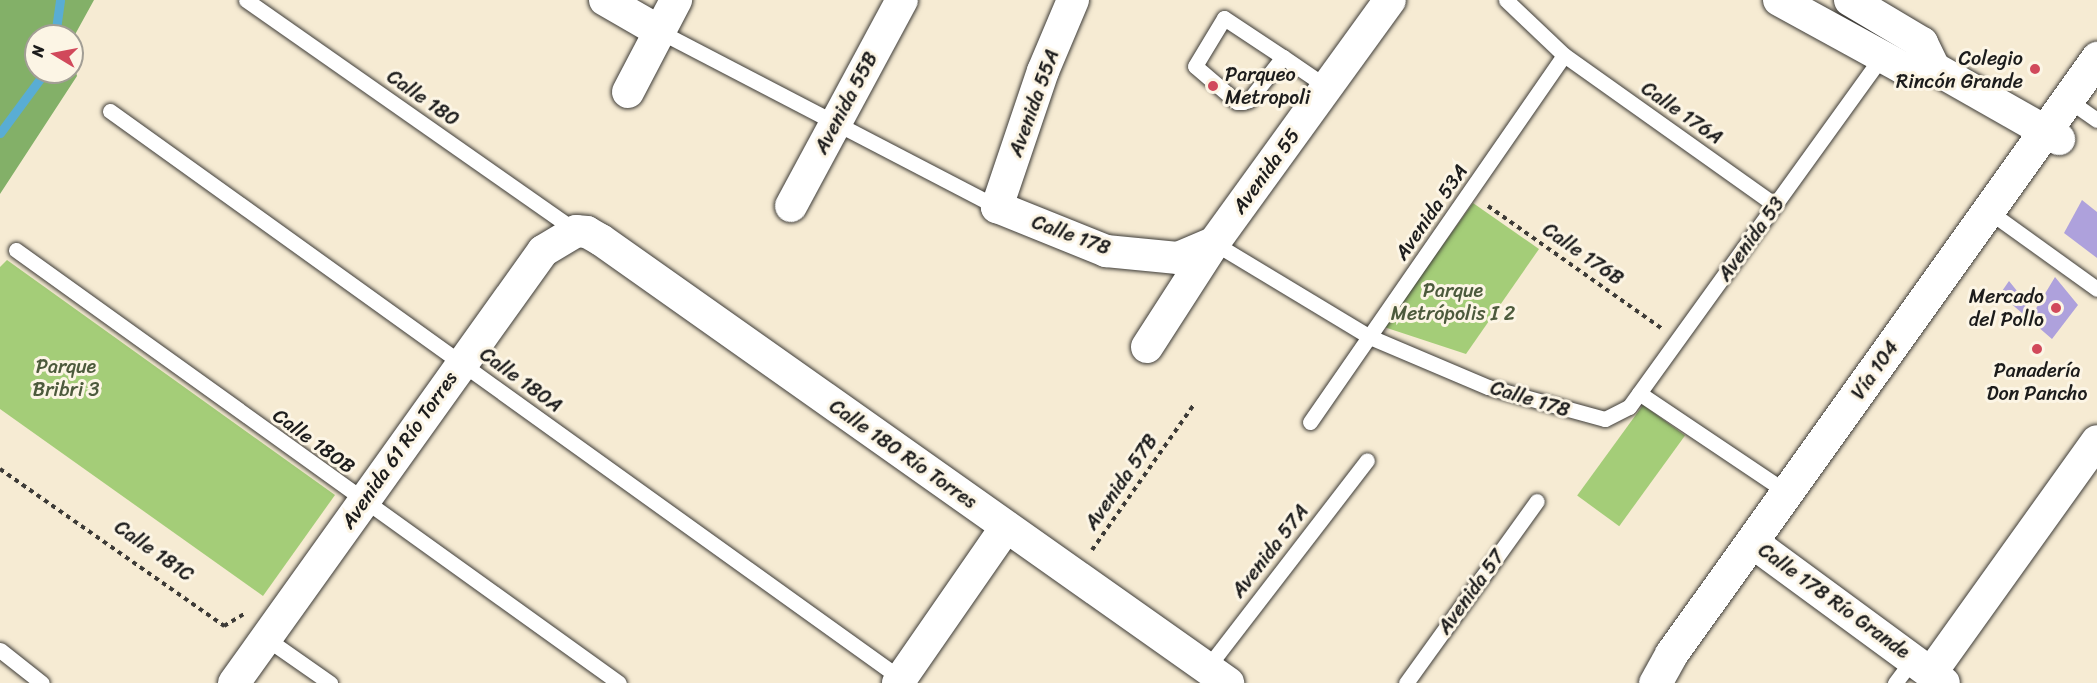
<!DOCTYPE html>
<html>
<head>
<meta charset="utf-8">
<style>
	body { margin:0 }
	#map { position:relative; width:2097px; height:683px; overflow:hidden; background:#f6ebd3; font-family:Sriracha,sans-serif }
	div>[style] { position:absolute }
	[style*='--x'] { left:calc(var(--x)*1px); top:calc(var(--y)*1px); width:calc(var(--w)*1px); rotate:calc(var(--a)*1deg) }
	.green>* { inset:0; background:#a4cd78; transform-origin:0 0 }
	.forest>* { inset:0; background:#83b068 }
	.stream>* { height:9px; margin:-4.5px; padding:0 4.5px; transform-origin:4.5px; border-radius:4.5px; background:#59add4 }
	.building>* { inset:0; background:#aea1dc }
	.path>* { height:4px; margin-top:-2px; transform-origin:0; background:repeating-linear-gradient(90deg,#3d3b37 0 4.5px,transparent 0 9px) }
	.roads { filter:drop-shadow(0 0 2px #3d3b37) drop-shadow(0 0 2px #3d3b37) }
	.lane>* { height:15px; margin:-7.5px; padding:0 7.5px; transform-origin:7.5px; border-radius:7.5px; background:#fff }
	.street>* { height:32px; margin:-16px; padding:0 16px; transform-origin:16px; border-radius:16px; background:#fff }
	.secondary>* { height:33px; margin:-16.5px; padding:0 16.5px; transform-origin:16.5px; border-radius:16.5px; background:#fff }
	.dots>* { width:16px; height:16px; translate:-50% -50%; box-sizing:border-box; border:3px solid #fcf5e5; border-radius:50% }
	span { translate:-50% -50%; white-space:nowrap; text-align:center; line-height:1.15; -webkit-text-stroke:6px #fcf5e5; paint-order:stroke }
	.poi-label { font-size:20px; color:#1c1c1c }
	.right { translate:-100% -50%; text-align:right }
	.left { translate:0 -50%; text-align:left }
	.street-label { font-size:20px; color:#1c1c1c }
	.park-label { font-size:20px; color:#4c5a3c }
	.north { position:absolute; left:24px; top:24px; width:60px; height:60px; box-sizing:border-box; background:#fcf5e5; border:2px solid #a29e95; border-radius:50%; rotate:280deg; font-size:16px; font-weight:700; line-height:24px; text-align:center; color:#1c1c1c }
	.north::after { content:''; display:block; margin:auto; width:21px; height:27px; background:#d1495b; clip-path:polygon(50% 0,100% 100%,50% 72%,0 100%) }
</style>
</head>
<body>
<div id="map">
	<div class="green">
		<div style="clip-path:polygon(1473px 203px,1539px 249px,1466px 354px,1384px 327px)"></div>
		<div style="clip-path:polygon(7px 260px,335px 495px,263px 596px,0 409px,0 267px)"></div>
		<div style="left:1643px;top:405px;width:52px;height:112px;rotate:36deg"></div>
	</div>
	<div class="forest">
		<div style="clip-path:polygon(0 0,94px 0,72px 40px,72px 36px,36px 36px,36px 72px,72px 72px,72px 55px,77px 76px,0 194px)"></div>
	</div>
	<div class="stream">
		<div style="--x:55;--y:36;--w:36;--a:-82"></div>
		<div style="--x:0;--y:133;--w:76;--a:-53.6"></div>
	</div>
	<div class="building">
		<div style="clip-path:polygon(2082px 200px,2097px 212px,2097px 258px,2064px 233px)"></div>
		<div style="clip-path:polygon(2055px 277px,2078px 305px,2052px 339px,2000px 294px,2009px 281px,2034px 312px)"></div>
	</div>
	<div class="path">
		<div style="--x:1488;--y:206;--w:212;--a:35.2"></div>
		<div style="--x:0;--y:469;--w:274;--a:35"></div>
		<div style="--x:224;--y:626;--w:23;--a:-31"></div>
		<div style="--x:1092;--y:550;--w:176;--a:-55"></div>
	</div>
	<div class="roads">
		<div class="lane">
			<div style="--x:246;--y:0;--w:403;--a:35"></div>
			<div style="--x:1506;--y:0;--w:80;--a:43.5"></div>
			<div style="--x:1564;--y:55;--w:259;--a:35.4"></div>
			<div style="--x:659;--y:31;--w:381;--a:27.5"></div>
			<div style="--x:1283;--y:57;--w:55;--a:128.3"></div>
			<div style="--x:1249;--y:100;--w:6;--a:162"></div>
			<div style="--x:1243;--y:102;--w:6;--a:180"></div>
			<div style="--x:1237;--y:102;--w:55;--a:-139.4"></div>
			<div style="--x:1195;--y:66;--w:56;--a:-58.9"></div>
			<div style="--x:1224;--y:18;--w:71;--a:33.5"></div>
			<div style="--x:1283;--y:57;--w:53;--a:34.3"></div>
			<div style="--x:2081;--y:109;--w:19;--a:35"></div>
			<div style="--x:110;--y:111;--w:977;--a:35.67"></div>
			<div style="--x:2001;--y:220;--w:118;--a:35.7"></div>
			<div style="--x:1214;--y:243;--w:182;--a:31.1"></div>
			<div style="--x:1370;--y:337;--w:128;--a:23"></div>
			<div style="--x:1488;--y:387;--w:121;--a:15.3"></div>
			<div style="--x:1605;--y:419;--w:27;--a:-27"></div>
			<div style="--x:1629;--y:407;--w:430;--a:-54.2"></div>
			<div style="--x:16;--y:250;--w:742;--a:35.68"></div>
			<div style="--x:1639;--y:393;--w:179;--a:33.9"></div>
			<div style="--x:1310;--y:422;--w:446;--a:-55.3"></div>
			<div style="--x:267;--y:639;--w:77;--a:34.9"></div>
			<div style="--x:0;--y:650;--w:53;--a:38.2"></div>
			<div style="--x:1207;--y:668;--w:262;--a:-52.4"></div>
			<div style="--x:1406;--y:683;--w:224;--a:-54.3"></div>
			<div style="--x:1895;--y:683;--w:30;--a:-53"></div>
		</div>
		<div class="street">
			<div style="--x:605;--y:0;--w:62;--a:29.9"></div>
			<div style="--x:1073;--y:0;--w:77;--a:112.9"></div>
			<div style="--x:1043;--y:71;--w:144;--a:108.7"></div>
			<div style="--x:997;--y:207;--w:118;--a:22"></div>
			<div style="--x:1106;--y:251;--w:72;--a:5.6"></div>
			<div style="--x:1178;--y:258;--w:39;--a:-23"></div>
			<div style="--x:1779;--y:0;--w:141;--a:28.7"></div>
			<div style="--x:1903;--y:68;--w:31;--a:0"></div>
			<div style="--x:1934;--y:68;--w:144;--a:29.6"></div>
			<div style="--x:1850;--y:0;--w:84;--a:30.8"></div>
			<div style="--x:1922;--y:43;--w:28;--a:64"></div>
			<div style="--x:628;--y:92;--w:104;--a:-62.4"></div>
			<div style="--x:791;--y:206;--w:234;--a:-61.7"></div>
			<div style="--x:1147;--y:347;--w:124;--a:-57.2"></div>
			<div style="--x:1214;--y:243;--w:300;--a:-54.1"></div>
			<div style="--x:1752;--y:542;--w:238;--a:36.3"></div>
			<div style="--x:1931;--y:673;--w:285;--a:-54.4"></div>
			<div style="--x:234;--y:683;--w:531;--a:-54.42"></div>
			<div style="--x:543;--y:251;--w:39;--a:-31"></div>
			<div style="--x:576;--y:231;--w:11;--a:5"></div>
			<div style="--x:587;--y:232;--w:16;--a:30"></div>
			<div style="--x:601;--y:240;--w:768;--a:35.24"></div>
			<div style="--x:898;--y:683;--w:190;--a:-55.3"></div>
		</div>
		<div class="secondary">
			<div style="--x:1655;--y:683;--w:33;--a:-61"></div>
			<div style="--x:1671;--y:654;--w:733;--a:-54.44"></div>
		</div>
	</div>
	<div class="dots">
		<div style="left:2035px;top:69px;background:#d1495b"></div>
		<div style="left:1213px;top:86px;background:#d1495b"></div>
		<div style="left:2056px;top:308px;background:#d1495b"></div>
		<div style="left:2037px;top:349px;background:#d1495b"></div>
	</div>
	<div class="poi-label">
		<span class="right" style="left:2023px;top:70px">Colegio<br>Rincón Grande</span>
		<span class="left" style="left:1225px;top:86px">Parqueo<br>Metropoli</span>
		<span class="right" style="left:2044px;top:308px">Mercado<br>del Pollo</span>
		<span style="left:2037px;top:382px">Panadería<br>Don Pancho</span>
	</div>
	<div class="street-label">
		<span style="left:423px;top:98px;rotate:35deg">Calle 180</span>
		<span style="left:846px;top:103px;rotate:-62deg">Avenida 55B</span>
		<span style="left:1034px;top:103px;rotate:-70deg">Avenida 55A</span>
		<span style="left:1682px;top:113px;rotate:35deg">Calle 176A</span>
		<span style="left:1266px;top:171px;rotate:-54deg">Avenida 55</span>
		<span style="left:1431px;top:212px;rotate:-55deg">Avenida 53A</span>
		<span style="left:1071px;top:235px;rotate:20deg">Calle 178</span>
		<span style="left:1751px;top:239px;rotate:-54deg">Avenida 53</span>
		<span style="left:1583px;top:254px;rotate:35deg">Calle 176B</span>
		<span style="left:1875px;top:370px;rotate:-55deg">Vía 104</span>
		<span style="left:521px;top:380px;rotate:36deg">Calle 180A</span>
		<span style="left:1530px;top:399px;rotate:17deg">Calle 178</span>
		<span style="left:314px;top:441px;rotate:36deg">Calle 180B</span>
		<span style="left:399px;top:450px;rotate:-55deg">Avenida 61 Río Torres</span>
		<span style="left:903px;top:454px;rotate:35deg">Calle 180 Río Torres</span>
		<span style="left:1121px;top:482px;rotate:-55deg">Avenida 57B</span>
		<span style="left:154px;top:551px;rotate:35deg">Calle 181C</span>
		<span style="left:1270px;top:551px;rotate:-52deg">Avenida 57A</span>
		<span style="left:1471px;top:592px;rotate:-54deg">Avenida 57</span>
		<span style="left:1834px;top:601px;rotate:36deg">Calle 178 Río Grande</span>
	</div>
	<div class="park-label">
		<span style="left:1453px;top:302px">Parque<br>Metrópolis I 2</span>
		<span style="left:66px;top:378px">Parque<br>Bribri 3</span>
	</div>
	<div class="north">N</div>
</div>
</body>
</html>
